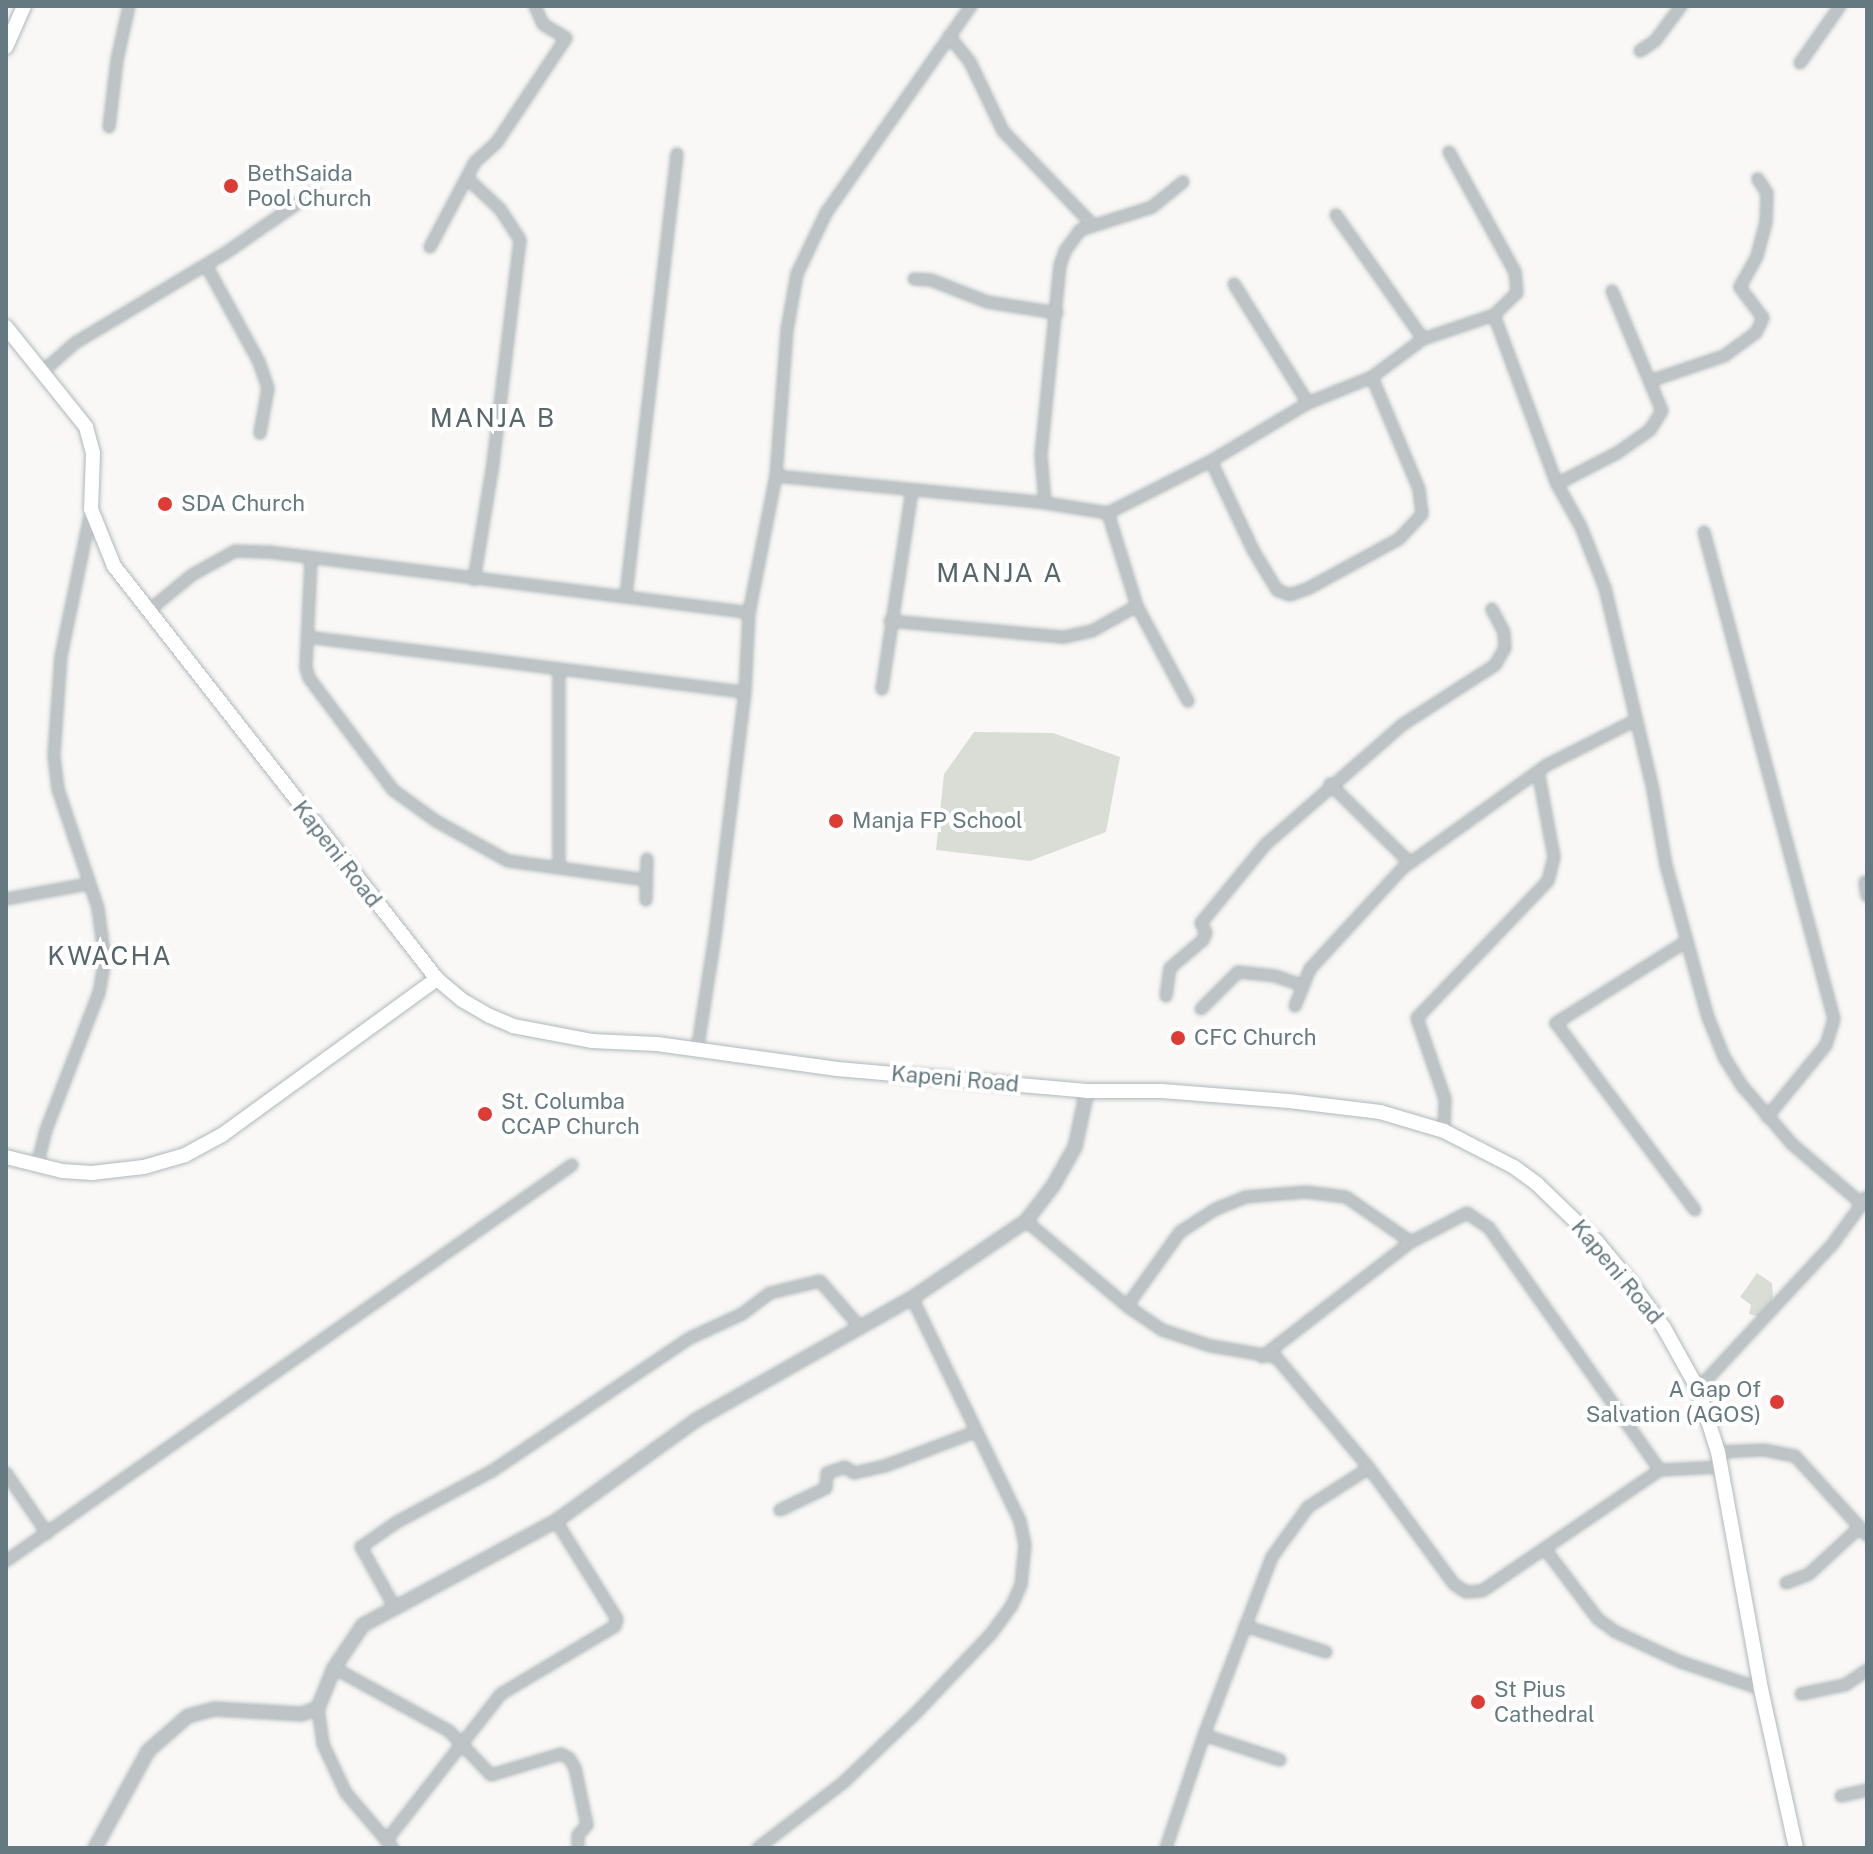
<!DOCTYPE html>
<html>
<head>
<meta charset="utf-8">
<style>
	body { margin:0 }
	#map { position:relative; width:1873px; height:1854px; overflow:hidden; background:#f9f8f6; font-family:"Public Sans",sans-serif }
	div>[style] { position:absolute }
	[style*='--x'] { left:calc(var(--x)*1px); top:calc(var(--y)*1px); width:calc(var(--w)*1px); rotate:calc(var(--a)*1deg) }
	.green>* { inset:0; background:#daddd6 }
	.roads { filter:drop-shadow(0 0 2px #b0b8bb) drop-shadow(0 0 2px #b0b8bb) }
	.minor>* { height:10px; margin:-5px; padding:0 5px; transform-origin:5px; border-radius:5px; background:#bec4c6 }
	.tertiary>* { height:12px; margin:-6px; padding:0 6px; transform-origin:6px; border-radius:6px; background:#bec4c6 }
	.secondary>* { height:14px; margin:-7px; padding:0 7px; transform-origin:7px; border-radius:7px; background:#fff }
	.dots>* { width:22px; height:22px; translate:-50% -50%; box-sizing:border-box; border:4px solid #fff; border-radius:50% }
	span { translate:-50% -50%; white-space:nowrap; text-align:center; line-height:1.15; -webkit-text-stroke:8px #fff; paint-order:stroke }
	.poi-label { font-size:22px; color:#657980 }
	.left { translate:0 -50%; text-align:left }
	.right { translate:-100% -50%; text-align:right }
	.street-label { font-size:22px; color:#657980 }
	.quarter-label { font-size:26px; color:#57666b; letter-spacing:2px }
	.frame { position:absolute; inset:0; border:8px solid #657980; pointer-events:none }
</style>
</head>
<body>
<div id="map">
	<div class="green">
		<div style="clip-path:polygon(974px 732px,1053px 733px,1120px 757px,1106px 832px,1030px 861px,936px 850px,944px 774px)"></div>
		<div style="clip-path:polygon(1757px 1273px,1772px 1283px,1773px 1297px,1763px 1318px,1749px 1314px,1751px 1305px,1740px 1297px)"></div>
	</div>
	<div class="roads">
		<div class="minor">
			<div style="--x:949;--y:36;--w:33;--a:51"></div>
			<div style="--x:970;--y:62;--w:76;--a:64.4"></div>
			<div style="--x:1003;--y:131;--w:127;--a:46.3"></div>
			<div style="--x:1640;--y:51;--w:18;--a:-34"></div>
			<div style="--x:1655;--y:41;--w:44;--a:-53.4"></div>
			<div style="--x:1800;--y:63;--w:70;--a:-54.9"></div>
			<div style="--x:109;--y:127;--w:67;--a:-83.2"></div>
			<div style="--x:117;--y:60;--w:55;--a:-77.5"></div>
			<div style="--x:467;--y:178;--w:45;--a:43.2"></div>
			<div style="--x:500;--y:209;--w:37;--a:57"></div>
			<div style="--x:520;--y:240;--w:232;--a:96.9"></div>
			<div style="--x:492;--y:470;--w:111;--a:99.3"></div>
			<div style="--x:1336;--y:215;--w:151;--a:54.9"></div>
			<div style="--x:430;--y:247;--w:96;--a:-62.1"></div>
			<div style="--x:475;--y:162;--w:30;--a:-42"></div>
			<div style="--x:497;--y:142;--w:125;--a:-56.4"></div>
			<div style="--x:566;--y:38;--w:27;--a:-149"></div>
			<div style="--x:543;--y:24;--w:20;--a:-114"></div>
			<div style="--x:206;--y:265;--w:111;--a:61.3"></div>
			<div style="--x:259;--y:362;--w:28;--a:71"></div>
			<div style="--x:268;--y:388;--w:46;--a:100.1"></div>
			<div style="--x:914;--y:279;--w:17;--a:3"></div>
			<div style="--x:931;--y:280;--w:60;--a:21.4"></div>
			<div style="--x:987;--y:302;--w:71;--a:8.9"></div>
			<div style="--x:1234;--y:284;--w:140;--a:58.1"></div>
			<div style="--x:1494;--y:315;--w:180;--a:69.6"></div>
			<div style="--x:1557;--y:484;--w:49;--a:60.8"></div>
			<div style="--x:1581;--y:527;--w:66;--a:68.5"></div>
			<div style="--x:1605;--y:588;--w:208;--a:76.6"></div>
			<div style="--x:1653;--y:790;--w:76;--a:80.2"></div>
			<div style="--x:1666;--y:865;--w:158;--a:74.6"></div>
			<div style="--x:1708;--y:1017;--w:43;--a:68.2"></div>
			<div style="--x:1724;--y:1057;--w:36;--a:58"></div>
			<div style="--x:1743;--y:1087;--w:75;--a:49.3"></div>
			<div style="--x:1792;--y:1144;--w:92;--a:40.6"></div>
			<div style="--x:41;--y:373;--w:45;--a:-41.4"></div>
			<div style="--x:75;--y:343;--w:177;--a:-30.9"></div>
			<div style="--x:227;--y:252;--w:106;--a:-34.6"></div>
			<div style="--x:1650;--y:381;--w:78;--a:-18.7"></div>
			<div style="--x:1724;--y:356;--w:39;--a:-36"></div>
			<div style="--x:1756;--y:333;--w:17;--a:-65"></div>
			<div style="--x:1763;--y:318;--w:39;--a:-127"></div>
			<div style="--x:1740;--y:287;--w:35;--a:-61"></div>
			<div style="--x:1757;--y:256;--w:34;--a:-75"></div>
			<div style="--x:1766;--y:223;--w:30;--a:-88"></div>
			<div style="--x:1767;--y:193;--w:17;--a:-123"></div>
			<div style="--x:1211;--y:461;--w:98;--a:64.7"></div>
			<div style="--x:1253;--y:550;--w:47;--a:59"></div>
			<div style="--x:1277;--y:590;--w:14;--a:21"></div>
			<div style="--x:1290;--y:595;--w:20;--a:-20"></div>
			<div style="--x:1309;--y:588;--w:102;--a:-28.6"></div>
			<div style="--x:1399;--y:539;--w:34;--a:-47"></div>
			<div style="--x:1422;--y:514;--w:25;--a:-97"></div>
			<div style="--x:1419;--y:489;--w:121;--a:-112.8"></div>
			<div style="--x:776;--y:476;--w:270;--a:5.7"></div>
			<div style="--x:1045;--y:503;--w:64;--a:9"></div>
			<div style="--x:1108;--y:513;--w:115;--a:-26.8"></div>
			<div style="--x:1211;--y:461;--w:113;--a:-30.9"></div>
			<div style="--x:1308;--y:403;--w:69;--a:-22.1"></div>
			<div style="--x:1372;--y:377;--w:64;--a:-36.7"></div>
			<div style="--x:1423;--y:339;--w:75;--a:-18.7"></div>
			<div style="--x:1494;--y:315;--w:32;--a:-44"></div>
			<div style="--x:1517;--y:293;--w:21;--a:-95"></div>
			<div style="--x:1515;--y:272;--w:137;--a:-118.8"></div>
			<div style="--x:1557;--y:484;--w:68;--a:-27.3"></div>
			<div style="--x:1617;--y:453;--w:40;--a:-34.9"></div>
			<div style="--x:1650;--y:430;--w:22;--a:-58"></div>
			<div style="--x:1662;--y:411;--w:130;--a:-112.6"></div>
			<div style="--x:1045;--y:503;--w:48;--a:-94.8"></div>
			<div style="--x:1041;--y:455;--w:191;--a:-84.3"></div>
			<div style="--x:1060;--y:265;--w:15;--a:-70"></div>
			<div style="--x:1065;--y:251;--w:26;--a:-54"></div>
			<div style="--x:1080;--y:230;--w:76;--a:-17.7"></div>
			<div style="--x:1152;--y:207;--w:40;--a:-39"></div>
			<div style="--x:1108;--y:513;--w:97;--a:72.7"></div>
			<div style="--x:1137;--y:606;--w:108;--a:61.8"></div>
			<div style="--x:1704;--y:532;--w:504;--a:75.05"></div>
			<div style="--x:1834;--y:1019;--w:27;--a:107"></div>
			<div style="--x:1826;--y:1045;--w:93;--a:129.3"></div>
			<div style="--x:311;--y:560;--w:108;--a:92.7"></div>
			<div style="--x:306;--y:668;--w:10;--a:73"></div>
			<div style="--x:309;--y:678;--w:140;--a:53.1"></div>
			<div style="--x:393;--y:790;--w:53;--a:35.8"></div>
			<div style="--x:436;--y:821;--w:82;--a:29.1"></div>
			<div style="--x:508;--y:861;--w:139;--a:7.8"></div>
			<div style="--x:626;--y:595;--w:444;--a:-83.4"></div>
			<div style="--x:147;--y:612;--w:58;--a:-39.4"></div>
			<div style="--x:192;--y:575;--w:49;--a:-29.2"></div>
			<div style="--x:235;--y:551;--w:34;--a:2"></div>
			<div style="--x:269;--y:552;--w:484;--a:7.2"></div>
			<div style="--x:890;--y:621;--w:175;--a:5.3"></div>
			<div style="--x:1064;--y:637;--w:29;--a:-12"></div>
			<div style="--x:1092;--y:631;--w:51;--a:-29.1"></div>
			<div style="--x:307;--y:637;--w:441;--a:7.2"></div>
			<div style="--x:559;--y:669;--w:198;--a:90"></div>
			<div style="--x:882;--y:689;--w:201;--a:-81.4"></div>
			<div style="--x:1330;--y:784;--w:112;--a:44.6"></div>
			<div style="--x:1865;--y:882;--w:14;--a:82"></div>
			<div style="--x:6;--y:899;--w:83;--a:-10.4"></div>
			<div style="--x:646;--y:900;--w:41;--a:-88.6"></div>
			<div style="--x:1687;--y:941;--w:155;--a:148"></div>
			<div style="--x:1556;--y:1023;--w:233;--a:53.4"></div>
			<div style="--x:1166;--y:996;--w:28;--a:-82"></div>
			<div style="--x:1170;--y:968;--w:43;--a:-40.3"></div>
			<div style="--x:1203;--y:940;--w:8;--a:-67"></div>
			<div style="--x:1206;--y:933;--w:11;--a:-117"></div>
			<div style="--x:1201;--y:923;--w:101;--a:-50.6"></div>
			<div style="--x:1265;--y:845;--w:182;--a:-41.2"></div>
			<div style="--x:1402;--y:725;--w:111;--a:-32.8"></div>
			<div style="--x:1495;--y:665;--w:20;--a:-60"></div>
			<div style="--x:1505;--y:648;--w:16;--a:-94"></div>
			<div style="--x:1504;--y:632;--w:26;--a:-118"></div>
			<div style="--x:1295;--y:1006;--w:40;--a:-68"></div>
			<div style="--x:1310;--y:969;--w:137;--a:-47.4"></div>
			<div style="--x:1403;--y:868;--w:177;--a:-35.6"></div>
			<div style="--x:1547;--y:765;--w:100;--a:-26.8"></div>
			<div style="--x:1201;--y:1009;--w:52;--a:-45"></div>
			<div style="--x:1238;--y:972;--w:37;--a:6"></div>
			<div style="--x:1275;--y:976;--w:28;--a:19"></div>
			<div style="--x:697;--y:1052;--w:117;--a:-81.2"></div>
			<div style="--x:715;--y:936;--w:246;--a:-83"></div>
			<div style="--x:745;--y:692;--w:79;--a:-87.1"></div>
			<div style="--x:749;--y:613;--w:140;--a:-78.9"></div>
			<div style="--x:776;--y:476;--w:146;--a:-85.7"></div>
			<div style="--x:787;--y:330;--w:57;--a:-79.9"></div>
			<div style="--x:797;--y:274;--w:68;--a:-64.6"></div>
			<div style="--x:826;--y:213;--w:253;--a:-55"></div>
			<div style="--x:1444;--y:1131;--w:32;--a:-88"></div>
			<div style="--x:1445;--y:1099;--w:86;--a:-109.1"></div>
			<div style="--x:1417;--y:1018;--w:190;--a:-46.3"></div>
			<div style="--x:1548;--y:881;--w:25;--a:-76"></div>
			<div style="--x:1554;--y:857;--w:87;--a:-100.5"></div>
			<div style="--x:37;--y:1166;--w:37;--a:-76"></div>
			<div style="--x:46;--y:1130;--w:147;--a:-68.9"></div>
			<div style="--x:99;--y:993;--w:34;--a:-80"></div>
			<div style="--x:105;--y:960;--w:52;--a:-97.7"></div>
			<div style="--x:98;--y:908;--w:126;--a:-108.6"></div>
			<div style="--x:58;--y:789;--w:34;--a:-97"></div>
			<div style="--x:54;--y:755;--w:99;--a:-86"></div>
			<div style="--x:61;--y:656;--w:148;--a:-78.3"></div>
			<div style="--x:1026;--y:1221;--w:132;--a:40.1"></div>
			<div style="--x:1127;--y:1306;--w:42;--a:34.4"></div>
			<div style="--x:1162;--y:1330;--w:52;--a:18.1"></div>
			<div style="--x:1211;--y:1346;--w:66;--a:9.6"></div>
			<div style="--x:1276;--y:1357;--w:145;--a:50"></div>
			<div style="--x:1369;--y:1468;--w:144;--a:53.8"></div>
			<div style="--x:1454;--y:1584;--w:14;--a:34"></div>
			<div style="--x:1466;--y:1592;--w:16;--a:-4"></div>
			<div style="--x:1482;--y:1591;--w:215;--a:-34.2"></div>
			<div style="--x:1660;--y:1470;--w:61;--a:-2.8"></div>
			<div style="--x:1127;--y:1306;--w:91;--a:-54.4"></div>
			<div style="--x:1180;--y:1232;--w:43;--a:-32.6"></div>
			<div style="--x:1216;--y:1209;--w:31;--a:-22"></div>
			<div style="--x:1245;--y:1197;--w:61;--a:-4.7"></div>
			<div style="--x:1306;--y:1192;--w:40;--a:7.1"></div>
			<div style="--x:1346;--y:1197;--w:79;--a:34.7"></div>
			<div style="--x:1262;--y:1357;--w:188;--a:-37.7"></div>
			<div style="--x:1411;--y:1242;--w:63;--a:-27.4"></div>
			<div style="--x:1467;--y:1213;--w:27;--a:34"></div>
			<div style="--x:1489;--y:1228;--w:296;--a:54.8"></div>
			<div style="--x:1698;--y:1389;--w:197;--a:-47.1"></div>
			<div style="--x:1832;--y:1245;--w:59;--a:-53.9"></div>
			<div style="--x:1718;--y:1452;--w:46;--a:-2.5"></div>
			<div style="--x:1764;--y:1450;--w:32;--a:11"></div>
			<div style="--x:1795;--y:1456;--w:107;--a:47.7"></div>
			<div style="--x:6;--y:1473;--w:73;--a:55.7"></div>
			<div style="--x:780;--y:1510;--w:51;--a:-25.6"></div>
			<div style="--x:826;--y:1488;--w:15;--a:-86"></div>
			<div style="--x:827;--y:1473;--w:19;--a:-18"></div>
			<div style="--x:845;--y:1467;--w:11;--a:34"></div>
			<div style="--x:854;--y:1473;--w:32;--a:-13"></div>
			<div style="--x:885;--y:1466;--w:96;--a:-20.7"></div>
			<div style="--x:1545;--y:1549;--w:88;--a:52.9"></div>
			<div style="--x:1598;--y:1619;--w:22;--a:36"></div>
			<div style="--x:1616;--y:1632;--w:72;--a:24.8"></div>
			<div style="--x:1681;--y:1662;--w:84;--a:18.6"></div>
			<div style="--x:6;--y:1561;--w:691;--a:-34.98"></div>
			<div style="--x:1786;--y:1583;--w:25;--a:-21"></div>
			<div style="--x:1809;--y:1574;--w:69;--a:-42.7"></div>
			<div style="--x:394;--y:1606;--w:68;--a:-119.2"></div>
			<div style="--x:361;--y:1547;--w:44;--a:-34.8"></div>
			<div style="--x:397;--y:1522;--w:108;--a:-28.2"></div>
			<div style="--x:492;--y:1471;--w:239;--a:-33.9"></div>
			<div style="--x:690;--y:1338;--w:57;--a:-24.8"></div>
			<div style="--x:742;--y:1314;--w:35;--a:-37"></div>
			<div style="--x:770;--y:1293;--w:51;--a:-13.5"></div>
			<div style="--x:820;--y:1281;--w:60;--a:49.1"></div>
			<div style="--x:1245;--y:1626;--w:85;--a:17.8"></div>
			<div style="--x:334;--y:1668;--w:131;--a:28.7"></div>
			<div style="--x:449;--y:1731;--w:61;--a:46.3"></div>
			<div style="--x:491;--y:1775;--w:73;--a:-16.7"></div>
			<div style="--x:561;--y:1754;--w:9;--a:27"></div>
			<div style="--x:569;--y:1758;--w:12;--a:59"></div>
			<div style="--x:575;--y:1768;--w:58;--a:78.1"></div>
			<div style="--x:587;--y:1825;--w:13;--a:132"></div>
			<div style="--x:578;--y:1835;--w:13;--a:90"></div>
			<div style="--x:1801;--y:1694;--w:45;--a:-11.6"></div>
			<div style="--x:1845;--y:1685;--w:27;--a:-34"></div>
			<div style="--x:318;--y:1708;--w:36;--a:82"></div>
			<div style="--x:323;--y:1744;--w:54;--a:64.9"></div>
			<div style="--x:346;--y:1793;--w:72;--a:49.5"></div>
			<div style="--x:1204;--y:1735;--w:80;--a:18.2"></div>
			<div style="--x:1841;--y:1796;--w:27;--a:-13"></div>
			<div style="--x:386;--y:1841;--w:187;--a:-52"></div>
			<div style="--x:501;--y:1694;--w:133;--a:-30.8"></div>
			<div style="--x:615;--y:1626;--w:7;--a:-74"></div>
			<div style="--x:617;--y:1619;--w:115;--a:-121.9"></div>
			<div style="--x:758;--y:1848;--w:108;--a:-37.5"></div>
			<div style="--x:844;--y:1782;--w:98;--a:-43.8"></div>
			<div style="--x:915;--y:1714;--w:110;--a:-46.5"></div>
			<div style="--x:991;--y:1634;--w:36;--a:-54"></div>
			<div style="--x:1012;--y:1605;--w:22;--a:-66"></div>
			<div style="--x:1021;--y:1585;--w:40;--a:-84.3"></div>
			<div style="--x:1025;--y:1545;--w:25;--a:-102"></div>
			<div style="--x:1020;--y:1521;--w:248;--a:-115.8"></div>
			<div style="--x:1166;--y:1848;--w:119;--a:-71.4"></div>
			<div style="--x:1204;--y:1735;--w:191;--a:-69.1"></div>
			<div style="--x:1272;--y:1557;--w:62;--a:-54.2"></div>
			<div style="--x:1308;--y:1507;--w:72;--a:-32.6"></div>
		</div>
		<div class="tertiary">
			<div style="--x:95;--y:1848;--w:111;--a:-61.3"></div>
			<div style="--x:148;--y:1751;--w:53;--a:-41.2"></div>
			<div style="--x:188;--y:1716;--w:28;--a:-15"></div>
			<div style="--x:215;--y:1709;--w:87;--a:3.3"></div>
			<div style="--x:302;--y:1714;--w:17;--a:-21"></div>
			<div style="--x:318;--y:1708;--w:43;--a:-68.2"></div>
			<div style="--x:334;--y:1668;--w:52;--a:-56"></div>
			<div style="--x:363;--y:1625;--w:219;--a:-28.3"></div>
			<div style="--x:556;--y:1521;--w:173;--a:-35.8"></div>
			<div style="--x:696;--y:1420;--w:248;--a:-29.5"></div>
			<div style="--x:912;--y:1298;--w:138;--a:-34"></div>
			<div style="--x:1026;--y:1221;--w:44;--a:-52.4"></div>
			<div style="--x:1053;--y:1186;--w:45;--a:-60.6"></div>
			<div style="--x:1075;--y:1147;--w:57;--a:-77.9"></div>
		</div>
		<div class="secondary">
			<div style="--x:6;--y:47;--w:45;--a:-66.3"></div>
			<div style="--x:6;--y:327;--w:128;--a:51.3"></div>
			<div style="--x:86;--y:427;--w:27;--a:75"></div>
			<div style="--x:93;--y:453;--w:56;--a:92"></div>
			<div style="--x:91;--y:509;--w:61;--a:68"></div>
			<div style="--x:114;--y:566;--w:524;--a:51.97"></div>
			<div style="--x:437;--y:979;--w:33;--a:40"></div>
			<div style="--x:462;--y:1000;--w:32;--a:30"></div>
			<div style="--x:490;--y:1016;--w:25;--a:23"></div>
			<div style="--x:513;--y:1026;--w:80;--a:10.8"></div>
			<div style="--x:592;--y:1041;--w:65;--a:2.6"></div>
			<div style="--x:657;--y:1044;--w:182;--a:7.9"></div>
			<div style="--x:837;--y:1069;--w:251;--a:5"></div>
			<div style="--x:1087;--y:1091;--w:75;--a:0"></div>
			<div style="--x:1162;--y:1091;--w:127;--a:4.5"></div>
			<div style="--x:1289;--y:1101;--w:92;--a:6.9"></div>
			<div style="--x:1380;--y:1112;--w:67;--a:16.5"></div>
			<div style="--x:1444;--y:1131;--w:79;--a:27.2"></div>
			<div style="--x:1514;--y:1167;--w:29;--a:36"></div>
			<div style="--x:1537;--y:1184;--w:83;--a:44"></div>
			<div style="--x:1597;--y:1242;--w:53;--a:50.3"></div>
			<div style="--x:1631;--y:1283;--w:56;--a:53.7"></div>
			<div style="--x:1664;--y:1328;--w:70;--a:60.9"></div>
			<div style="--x:1698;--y:1389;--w:66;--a:72.4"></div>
			<div style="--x:1718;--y:1452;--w:241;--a:79.7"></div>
			<div style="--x:1761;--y:1689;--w:163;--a:77.6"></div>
			<div style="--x:6;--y:1157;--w:58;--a:14"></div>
			<div style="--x:62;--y:1171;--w:30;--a:4"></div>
			<div style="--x:92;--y:1173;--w:52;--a:-6.6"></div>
			<div style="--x:144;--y:1167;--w:43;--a:-16.3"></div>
			<div style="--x:185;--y:1155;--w:42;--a:-28.4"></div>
			<div style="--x:222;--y:1135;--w:266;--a:-36"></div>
		</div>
	</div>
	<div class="dots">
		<div style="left:231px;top:186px;background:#dc3c33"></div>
		<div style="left:165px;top:504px;background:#dc3c33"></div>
		<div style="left:836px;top:821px;background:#dc3c33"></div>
		<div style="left:1178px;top:1038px;background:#dc3c33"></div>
		<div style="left:485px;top:1114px;background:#dc3c33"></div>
		<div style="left:1777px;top:1402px;background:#dc3c33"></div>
		<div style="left:1478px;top:1702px;background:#dc3c33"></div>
	</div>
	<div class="poi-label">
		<span class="left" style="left:247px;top:186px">BethSaida<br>Pool Church</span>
		<span class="left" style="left:181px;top:504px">SDA Church</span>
		<span class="left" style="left:852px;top:821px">Manja FP School</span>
		<span class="left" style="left:1194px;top:1038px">CFC Church</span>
		<span class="left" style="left:501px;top:1114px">St. Columba<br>CCAP Church</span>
		<span class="right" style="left:1761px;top:1402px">A Gap Of<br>Salvation (AGOS)</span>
		<span class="left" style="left:1494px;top:1702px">St Pius<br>Cathedral</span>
	</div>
	<div class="street-label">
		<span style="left:337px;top:854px;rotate:52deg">Kapeni Road</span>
		<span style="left:955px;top:1079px;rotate:5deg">Kapeni Road</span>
		<span style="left:1617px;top:1272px;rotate:50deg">Kapeni Road</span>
	</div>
	<div class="quarter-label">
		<span style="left:493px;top:418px">MANJA B</span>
		<span style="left:1000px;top:573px">MANJA A</span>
		<span style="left:110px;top:956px">KWACHA</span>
	</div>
	<div class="frame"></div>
</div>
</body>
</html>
